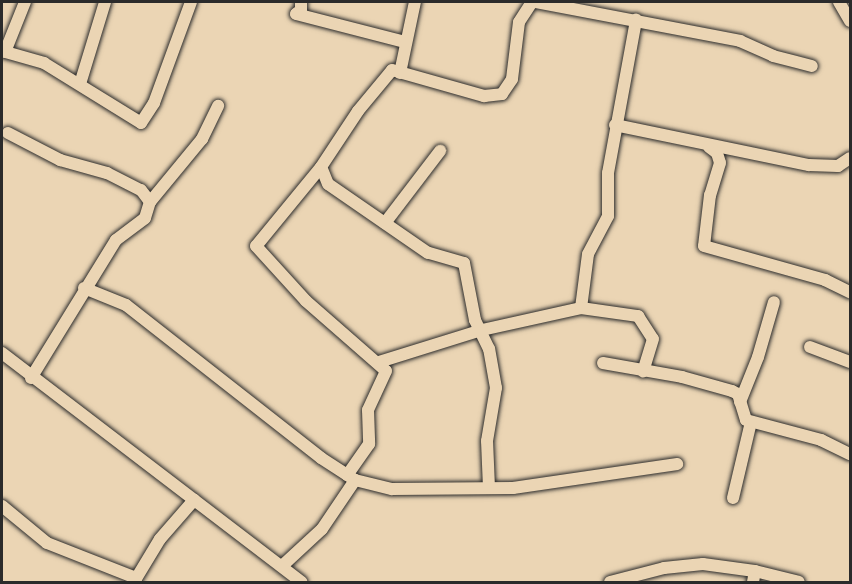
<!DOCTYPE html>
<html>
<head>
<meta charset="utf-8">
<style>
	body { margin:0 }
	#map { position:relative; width:852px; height:584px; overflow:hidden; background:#ebd5b4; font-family:"Patrick Hand",sans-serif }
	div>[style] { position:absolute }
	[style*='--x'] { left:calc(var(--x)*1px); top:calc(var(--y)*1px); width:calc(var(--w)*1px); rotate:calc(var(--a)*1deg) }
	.roads { filter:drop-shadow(0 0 2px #2b2b2b) drop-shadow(0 0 2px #2b2b2b) }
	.minor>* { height:12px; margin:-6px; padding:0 6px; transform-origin:6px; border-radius:6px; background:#ebd5b4 }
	span { translate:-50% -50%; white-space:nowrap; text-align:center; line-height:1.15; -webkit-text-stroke:4.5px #ebd5b4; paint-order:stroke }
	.frame { position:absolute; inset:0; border:3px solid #2b2b2b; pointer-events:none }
</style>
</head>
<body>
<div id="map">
	<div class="roads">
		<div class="minor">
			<div style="--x:301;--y:2;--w:8;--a:90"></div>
			<div style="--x:301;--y:10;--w:6;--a:141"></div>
			<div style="--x:296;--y:14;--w:113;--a:14.4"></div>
			<div style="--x:536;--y:2;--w:208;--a:10.8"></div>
			<div style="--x:740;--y:41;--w:36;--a:24"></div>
			<div style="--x:773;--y:56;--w:40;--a:14.4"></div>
			<div style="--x:839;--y:2;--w:22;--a:60"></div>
			<div style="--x:2;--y:51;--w:44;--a:15.9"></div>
			<div style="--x:44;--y:63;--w:114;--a:31.7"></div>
			<div style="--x:141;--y:123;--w:24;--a:-57"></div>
			<div style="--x:154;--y:103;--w:108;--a:-69.9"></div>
			<div style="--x:5;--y:52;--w:54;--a:-68.2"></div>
			<div style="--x:400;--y:73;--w:73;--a:-78.1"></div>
			<div style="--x:80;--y:84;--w:86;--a:-73"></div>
			<div style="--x:615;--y:125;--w:198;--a:11.7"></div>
			<div style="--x:809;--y:165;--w:29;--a:2"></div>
			<div style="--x:838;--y:166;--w:14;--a:-34"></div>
			<div style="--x:8;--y:133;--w:59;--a:27.4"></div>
			<div style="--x:60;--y:160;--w:49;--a:15.5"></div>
			<div style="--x:107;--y:173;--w:38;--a:27"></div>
			<div style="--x:141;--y:190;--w:15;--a:53"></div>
			<div style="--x:709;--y:147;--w:10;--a:37"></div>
			<div style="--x:717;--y:153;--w:10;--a:73"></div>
			<div style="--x:720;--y:163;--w:34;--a:107"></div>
			<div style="--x:710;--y:195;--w:51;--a:96.7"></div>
			<div style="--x:704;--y:246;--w:126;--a:15.7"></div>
			<div style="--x:825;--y:280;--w:28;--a:26"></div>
			<div style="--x:321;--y:167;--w:102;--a:129.4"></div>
			<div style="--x:256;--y:246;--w:74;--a:47.7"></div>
			<div style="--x:306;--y:301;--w:106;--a:41.2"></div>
			<div style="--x:386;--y:371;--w:43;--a:114.8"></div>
			<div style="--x:368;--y:410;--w:34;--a:88"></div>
			<div style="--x:369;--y:444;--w:38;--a:125"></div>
			<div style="--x:385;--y:223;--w:91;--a:-52.6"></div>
			<div style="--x:84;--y:288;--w:45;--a:22"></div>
			<div style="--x:126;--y:305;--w:248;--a:38.1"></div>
			<div style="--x:321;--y:458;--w:40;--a:32.9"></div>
			<div style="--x:355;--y:480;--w:38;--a:14"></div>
			<div style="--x:392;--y:489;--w:121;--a:-0.5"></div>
			<div style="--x:513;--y:488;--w:166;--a:-8.3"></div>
			<div style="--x:581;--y:308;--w:54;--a:-82.6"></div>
			<div style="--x:588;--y:254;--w:43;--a:-62.2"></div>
			<div style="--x:608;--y:216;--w:43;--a:-90"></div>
			<div style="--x:608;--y:173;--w:156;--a:-79.6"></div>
			<div style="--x:810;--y:347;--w:43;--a:20.6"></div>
			<div style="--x:2;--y:353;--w:377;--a:37.4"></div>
			<div style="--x:379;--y:362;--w:108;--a:-17.3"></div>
			<div style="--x:482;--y:330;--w:101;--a:-12.5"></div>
			<div style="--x:581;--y:308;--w:58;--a:8"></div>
			<div style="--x:638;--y:316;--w:27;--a:57"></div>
			<div style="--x:653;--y:339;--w:34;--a:107"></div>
			<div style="--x:603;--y:363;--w:80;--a:10"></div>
			<div style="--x:682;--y:377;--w:52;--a:15.6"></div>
			<div style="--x:732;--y:391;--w:7;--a:27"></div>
			<div style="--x:738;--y:394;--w:27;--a:73"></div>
			<div style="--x:746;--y:420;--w:78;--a:14.9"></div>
			<div style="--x:821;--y:440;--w:32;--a:26"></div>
			<div style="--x:31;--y:378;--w:162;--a:-58.4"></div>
			<div style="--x:116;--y:240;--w:36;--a:-37"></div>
			<div style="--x:145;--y:218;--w:17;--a:-73"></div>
			<div style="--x:150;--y:202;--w:82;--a:-50.5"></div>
			<div style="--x:202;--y:139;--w:37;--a:-64"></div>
			<div style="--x:740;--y:402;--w:48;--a:-68.2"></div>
			<div style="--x:758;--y:357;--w:57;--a:-73.8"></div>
			<div style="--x:489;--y:488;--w:47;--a:-92.4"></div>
			<div style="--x:487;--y:441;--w:54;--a:-80.4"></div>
			<div style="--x:496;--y:388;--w:40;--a:-100"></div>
			<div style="--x:489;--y:349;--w:32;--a:-116"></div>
			<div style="--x:475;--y:320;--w:58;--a:-100.9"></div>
			<div style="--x:464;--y:263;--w:37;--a:-164"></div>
			<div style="--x:428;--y:253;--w:121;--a:-145.4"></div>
			<div style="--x:328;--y:184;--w:18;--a:-112"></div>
			<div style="--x:321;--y:167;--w:67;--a:-56.5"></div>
			<div style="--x:358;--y:111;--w:53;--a:-50.3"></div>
			<div style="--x:392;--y:70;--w:96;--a:15.8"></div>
			<div style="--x:484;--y:96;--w:18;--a:-6"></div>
			<div style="--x:502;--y:94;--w:18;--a:-56"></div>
			<div style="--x:512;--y:79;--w:57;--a:-83"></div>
			<div style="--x:519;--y:22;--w:24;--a:-57"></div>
			<div style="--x:733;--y:498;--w:78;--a:-76.7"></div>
			<div style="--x:2;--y:506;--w:58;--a:39.4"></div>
			<div style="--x:47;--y:543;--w:96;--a:21.5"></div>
			<div style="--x:282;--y:566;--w:54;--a:-42.8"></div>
			<div style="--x:322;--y:529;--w:59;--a:-56"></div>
			<div style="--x:134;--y:582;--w:50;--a:-58.8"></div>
			<div style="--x:160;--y:539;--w:52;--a:-48.9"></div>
			<div style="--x:610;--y:582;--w:56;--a:-14.5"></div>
			<div style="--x:664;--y:568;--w:39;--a:-6"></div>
			<div style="--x:703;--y:564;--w:52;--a:7.7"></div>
			<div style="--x:755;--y:571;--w:45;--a:14"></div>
			<div style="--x:753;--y:582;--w:11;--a:-80"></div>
		</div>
	</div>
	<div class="frame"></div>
</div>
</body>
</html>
